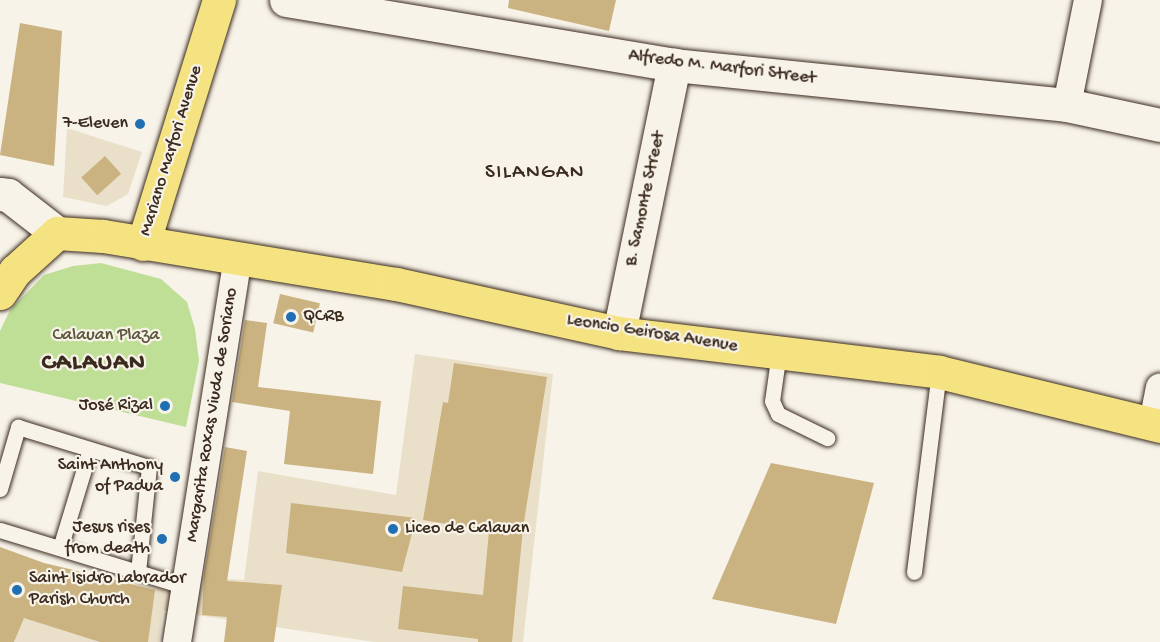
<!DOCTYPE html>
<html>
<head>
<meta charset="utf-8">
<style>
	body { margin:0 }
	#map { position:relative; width:1160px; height:642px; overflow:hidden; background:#f7f3e8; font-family:"Gochi Hand",sans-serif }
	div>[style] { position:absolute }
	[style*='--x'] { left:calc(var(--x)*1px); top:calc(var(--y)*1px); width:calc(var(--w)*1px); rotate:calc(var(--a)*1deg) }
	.built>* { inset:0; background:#eae0c9 }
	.green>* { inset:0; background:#bfdf97 }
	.building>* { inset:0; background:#cab281; transform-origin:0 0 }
	.roads { filter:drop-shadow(0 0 2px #3b2a1e) drop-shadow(0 0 2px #3b2a1e) }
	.service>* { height:15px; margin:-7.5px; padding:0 7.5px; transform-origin:7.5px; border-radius:7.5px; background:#f7f3e8 }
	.minor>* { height:28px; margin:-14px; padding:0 14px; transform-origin:14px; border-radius:14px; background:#f7f3e8 }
	.tertiary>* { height:33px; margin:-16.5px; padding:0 16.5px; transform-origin:16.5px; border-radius:16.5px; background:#f7f3e8 }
	.primary>* { height:33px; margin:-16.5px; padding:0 16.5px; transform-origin:16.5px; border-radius:16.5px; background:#f5e382 }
	.dots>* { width:16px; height:16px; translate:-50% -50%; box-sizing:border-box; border:3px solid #f7f3e8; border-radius:50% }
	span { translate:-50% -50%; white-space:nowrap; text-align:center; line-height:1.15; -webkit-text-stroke:4.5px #f7f3e8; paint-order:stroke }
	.street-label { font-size:18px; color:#3b2a1e }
	.poi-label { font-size:18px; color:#3b2a1e }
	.right { translate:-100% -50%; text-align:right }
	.left { translate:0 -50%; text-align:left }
	.park-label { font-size:18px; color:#5c573c }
	.quarter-label { font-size:21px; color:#3b2a1e; letter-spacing:1.5px }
	.district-label { font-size:24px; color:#3b2a1e; font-weight:700; letter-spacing:1.5px }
</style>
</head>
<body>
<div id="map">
	<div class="built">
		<div style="clip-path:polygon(67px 128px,142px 152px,128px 194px,107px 206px,63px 197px)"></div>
		<div style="clip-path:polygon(415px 354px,553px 374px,523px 642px,374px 642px,163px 610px,159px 642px,14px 642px,44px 563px,199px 598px,202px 577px,244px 580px,258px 471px,396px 495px)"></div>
	</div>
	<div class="green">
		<div style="clip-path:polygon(101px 263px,161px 279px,187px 302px,195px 329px,199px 361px,186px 427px,0 383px,0 331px,10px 310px,44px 275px,73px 266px)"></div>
	</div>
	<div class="building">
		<div style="clip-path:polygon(509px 0,616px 0,609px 31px,508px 8px)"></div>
		<div style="clip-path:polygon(20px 23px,62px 31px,54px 166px,0 155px)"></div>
		<div style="left:105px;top:156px;width:24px;height:32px;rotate:48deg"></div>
		<div style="left:280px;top:294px;width:41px;height:30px;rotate:13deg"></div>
		<div style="clip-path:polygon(245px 320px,267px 323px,258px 387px,381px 401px,373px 474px,284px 464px,290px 411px,232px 402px)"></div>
		<div style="clip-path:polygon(454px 363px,547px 377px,523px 528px,512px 642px,478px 642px,478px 639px,398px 629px,403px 586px,483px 595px,489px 531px,423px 520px,443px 402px,448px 403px)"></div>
		<div style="clip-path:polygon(225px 447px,247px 451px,227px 581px,282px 585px,274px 642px,224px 642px,227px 617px,202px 615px,204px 574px)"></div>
		<div style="clip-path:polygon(771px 463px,874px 483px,836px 624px,712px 599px)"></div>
		<div style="clip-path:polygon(291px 503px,416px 518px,402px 572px,286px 553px)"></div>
		<div style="clip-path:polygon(0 547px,44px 563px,155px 590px,148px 642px,100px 642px,24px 618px,14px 642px,0 642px)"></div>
	</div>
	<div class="roads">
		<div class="service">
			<div style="--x:779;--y:352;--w:49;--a:98.1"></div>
			<div style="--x:772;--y:401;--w:14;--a:65"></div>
			<div style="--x:778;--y:414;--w:55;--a:26.1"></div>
			<div style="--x:0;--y:489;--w:65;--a:-73.8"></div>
			<div style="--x:18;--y:427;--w:137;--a:17"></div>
			<div style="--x:149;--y:467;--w:105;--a:96"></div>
			<div style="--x:0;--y:530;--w:195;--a:17"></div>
			<div style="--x:60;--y:548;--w:103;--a:-73.1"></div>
			<div style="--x:914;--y:572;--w:202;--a:-82.9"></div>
		</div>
		<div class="minor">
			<div style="--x:1067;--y:105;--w:107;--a:-78.7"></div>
			<div style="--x:1153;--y:423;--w:36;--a:-79"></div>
			<div style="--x:177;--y:642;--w:388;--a:-81"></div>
		</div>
		<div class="tertiary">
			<div style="--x:286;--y:0;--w:393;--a:9.5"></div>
			<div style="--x:674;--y:65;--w:395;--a:5.8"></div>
			<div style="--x:1067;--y:105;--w:95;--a:12.1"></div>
			<div style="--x:0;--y:194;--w:8;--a:7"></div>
			<div style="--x:8;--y:195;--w:62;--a:37.8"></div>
			<div style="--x:619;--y:333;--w:274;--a:-78.4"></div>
		</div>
		<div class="primary">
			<div style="--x:143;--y:244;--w:256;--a:-72.7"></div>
			<div style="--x:0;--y:293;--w:27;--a:-56"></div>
			<div style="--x:15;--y:271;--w:57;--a:-42.1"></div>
			<div style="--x:57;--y:233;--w:46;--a:3.7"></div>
			<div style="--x:103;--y:236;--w:297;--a:9.3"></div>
			<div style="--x:396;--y:284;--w:228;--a:12.4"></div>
			<div style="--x:619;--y:333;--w:322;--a:6.9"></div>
			<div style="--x:939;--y:372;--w:228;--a:13.7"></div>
		</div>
	</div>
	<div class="dots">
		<div style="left:140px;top:124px;background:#1f6fb2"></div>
		<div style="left:291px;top:317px;background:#1f6fb2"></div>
		<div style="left:165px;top:406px;background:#1f6fb2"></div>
		<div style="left:175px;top:477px;background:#1f6fb2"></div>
		<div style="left:393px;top:529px;background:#1f6fb2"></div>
		<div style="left:162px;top:539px;background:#1f6fb2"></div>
		<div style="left:17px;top:590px;background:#1f6fb2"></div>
	</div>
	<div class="street-label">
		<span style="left:722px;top:68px;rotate:7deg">Alfredo M. Marfori Street</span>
		<span style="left:172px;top:151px;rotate:-73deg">Mariano Marfori Avenue</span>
		<span style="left:646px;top:199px;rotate:-78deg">B. Samonte Street</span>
		<span style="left:652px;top:334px;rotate:9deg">Leoncio Geirosa Avenue</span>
		<span style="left:213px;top:415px;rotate:-81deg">Margarita Roxas Viuda de Soriano</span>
	</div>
	<div class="poi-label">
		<span class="right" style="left:128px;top:124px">7-Eleven</span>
		<span class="left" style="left:303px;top:317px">QCRB</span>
		<span class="right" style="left:153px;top:406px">José Rizal</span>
		<span class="right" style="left:163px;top:477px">Saint Anthony<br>of Padua</span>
		<span class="right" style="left:150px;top:539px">Jesus rises<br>from death</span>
		<span class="left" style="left:405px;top:529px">Liceo de Calauan</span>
		<span class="left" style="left:29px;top:590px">Saint Isidro Labrador<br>Parish Church</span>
	</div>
	<div class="park-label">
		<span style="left:106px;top:336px">Calauan Plaza</span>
	</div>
	<div class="quarter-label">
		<span style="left:535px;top:174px">SILANGAN</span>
	</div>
	<div class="district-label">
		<span style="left:94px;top:364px">CALAUAN</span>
	</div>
</div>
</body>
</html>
